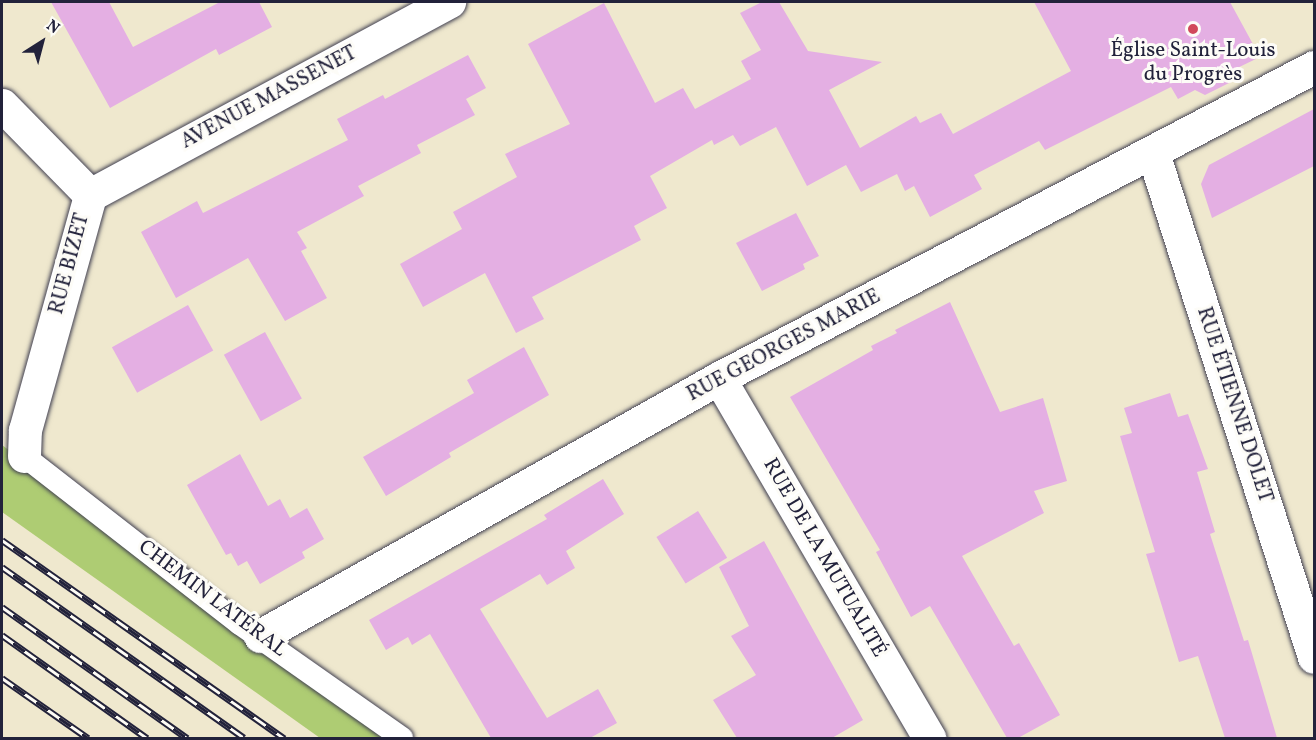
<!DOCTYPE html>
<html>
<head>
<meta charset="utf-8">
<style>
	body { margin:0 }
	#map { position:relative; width:1316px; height:740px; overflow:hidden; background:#efe8ce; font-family:Vollkorn,serif }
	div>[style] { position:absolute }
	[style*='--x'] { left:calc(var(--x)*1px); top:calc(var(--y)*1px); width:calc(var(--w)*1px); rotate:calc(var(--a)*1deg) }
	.green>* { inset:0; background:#aecc73 }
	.building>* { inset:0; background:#e4afe3; transform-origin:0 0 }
	.roads { filter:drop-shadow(0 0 2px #414051) drop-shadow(0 0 2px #414051) }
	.service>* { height:22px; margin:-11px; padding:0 11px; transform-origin:11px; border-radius:11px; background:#fff }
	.minor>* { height:33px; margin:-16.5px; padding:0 16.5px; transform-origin:16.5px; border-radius:16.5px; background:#fff }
	.rail>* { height:7px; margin-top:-3.5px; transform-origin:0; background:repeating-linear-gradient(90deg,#fdfcf7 0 14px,#22223b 0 28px); box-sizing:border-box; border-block:2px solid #22223b }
	.dots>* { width:16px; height:16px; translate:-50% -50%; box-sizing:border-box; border:3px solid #fdfcf7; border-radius:50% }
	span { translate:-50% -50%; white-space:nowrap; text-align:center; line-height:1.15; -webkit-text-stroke:6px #fdfcf7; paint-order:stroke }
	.poi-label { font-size:21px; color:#22223b }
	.street-label { font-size:21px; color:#22223b }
	.frame { position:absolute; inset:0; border:3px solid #22223b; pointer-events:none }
	.north { position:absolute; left:12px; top:12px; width:60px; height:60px; -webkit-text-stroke:4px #fdfcf7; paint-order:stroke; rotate:36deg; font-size:16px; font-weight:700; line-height:24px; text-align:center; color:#22223b }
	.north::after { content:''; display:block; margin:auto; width:21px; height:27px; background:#22223b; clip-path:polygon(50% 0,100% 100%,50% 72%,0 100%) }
</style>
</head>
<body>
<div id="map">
	<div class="green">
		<div style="clip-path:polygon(2px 445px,393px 738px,320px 738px,2px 512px)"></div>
	</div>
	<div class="building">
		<div style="clip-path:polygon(51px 2px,109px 2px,133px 47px,220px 2px,259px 2px,272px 27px,219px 55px,216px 49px,110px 108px)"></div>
		<div style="clip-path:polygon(762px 2px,779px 2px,808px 51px,882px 62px,829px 90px,860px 148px,916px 116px,920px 123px,941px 113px,953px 134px,1071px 71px,1034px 2px,1230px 2px,1260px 57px,1231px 71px,1237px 79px,1205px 95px,1195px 90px,1178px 99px,1171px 87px,1045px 150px,1039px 141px,974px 175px,982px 189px,930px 217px,914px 186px,905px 191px,897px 174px,861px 192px,846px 165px,807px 186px,776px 127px,740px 146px,733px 135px,714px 145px,712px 140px,650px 176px,667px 208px,634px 226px,641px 240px,532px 297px,544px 319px,516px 333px,485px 273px,423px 307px,400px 264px,462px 229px,453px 212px,517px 177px,505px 154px,570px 124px,528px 44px,604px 3px,655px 103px,683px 88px,695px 109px,751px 79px,741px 61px,761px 50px,740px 13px)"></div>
		<div style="clip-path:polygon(468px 55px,486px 88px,466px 99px,475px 115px,417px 145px,421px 153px,358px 186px,364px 196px,297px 232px,307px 248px,301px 251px,327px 298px,285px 321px,248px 258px,176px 298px,141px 232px,197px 201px,203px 213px,348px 140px,337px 119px,383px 95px,385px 99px)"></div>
		<div style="clip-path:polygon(1314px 109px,1314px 166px,1212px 218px,1201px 184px,1209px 165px)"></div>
		<div style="clip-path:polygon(796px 213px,819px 256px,803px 264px,805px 269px,762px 291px,736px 243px)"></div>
		<div style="clip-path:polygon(950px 302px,1000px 412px,1043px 398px,1067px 481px,1034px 491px,1044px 513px,962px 556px,1014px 646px,1019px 643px,1060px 715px,1018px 738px,1007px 738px,930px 606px,911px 617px,876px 552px,880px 550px,790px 397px,873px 350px,871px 346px,897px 333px,895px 330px)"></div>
		<div style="left:188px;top:305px;width:52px;height:87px;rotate:61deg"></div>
		<div style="left:265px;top:332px;width:76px;height:47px;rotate:61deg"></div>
		<div style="clip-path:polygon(524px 347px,549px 395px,449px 453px,451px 457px,386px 496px,363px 457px,474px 393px,467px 380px)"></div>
		<div style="clip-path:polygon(1170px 393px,1178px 417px,1188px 414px,1208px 469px,1197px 472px,1215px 532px,1210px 534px,1244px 641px,1248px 640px,1277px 738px,1225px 738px,1198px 656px,1179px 662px,1146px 554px,1155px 552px,1120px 436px,1132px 433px,1124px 408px)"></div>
		<div style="clip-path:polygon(240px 454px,268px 506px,280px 499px,290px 518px,307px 508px,324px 539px,302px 552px,305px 558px,260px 584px,247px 561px,238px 566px,231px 553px,226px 555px,187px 485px)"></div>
		<div style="clip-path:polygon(603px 479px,624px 514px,566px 551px,575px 568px,547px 585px,540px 574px,480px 609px,547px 718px,598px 689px,617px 723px,590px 738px,491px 738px,430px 634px,412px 645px,408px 637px,386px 650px,369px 620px,547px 519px,544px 515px)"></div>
		<div style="left:698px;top:511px;width:55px;height:49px;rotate:58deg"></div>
		<div style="clip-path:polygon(764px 541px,863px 720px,832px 738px,737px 738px,713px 700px,756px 675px,731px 636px,749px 626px,719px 567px)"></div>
	</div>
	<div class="roads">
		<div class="service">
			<div style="--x:24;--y:456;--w:274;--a:37.9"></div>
			<div style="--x:240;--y:624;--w:198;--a:35.1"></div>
		</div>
		<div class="minor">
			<div style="--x:2;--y:105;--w:126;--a:45.6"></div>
			<div style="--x:1153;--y:153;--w:529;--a:72.28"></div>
			<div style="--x:90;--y:195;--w:408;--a:-28.3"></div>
			<div style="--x:719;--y:378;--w:417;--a:59.7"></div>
			<div style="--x:24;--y:456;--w:26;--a:-88"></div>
			<div style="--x:25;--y:430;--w:244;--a:-74.5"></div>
			<div style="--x:260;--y:636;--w:527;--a:-29.34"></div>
			<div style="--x:719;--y:378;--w:671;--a:-27.6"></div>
		</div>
	</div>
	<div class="rail">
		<div style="--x:2;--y:540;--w:345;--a:35.1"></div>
		<div style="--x:2;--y:567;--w:296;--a:35.2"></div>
		<div style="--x:2;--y:607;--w:227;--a:35.3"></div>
		<div style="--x:2;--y:635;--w:178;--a:35.4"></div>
		<div style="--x:2;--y:678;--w:105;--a:34.9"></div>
	</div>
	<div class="dots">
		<div style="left:1193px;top:29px;background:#d1495b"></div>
	</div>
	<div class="poi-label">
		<span style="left:1193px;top:63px">Église Saint-Louis<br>du Progrès</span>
	</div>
	<div class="street-label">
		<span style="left:269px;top:98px;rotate:-28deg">AVENUE MASSENET</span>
		<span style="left:70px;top:264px;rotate:-75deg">RUE BIZET</span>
		<span style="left:784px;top:346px;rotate:-28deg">RUE GEORGES MARIE</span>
		<span style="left:1234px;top:405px;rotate:72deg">RUE ÉTIENNE DOLET</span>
		<span style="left:824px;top:558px;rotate:60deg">RUE DE LA MUTUALITÉ</span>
		<span style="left:212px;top:599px;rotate:37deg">CHEMIN LATÉRAL</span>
	</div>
	<div class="frame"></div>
	<div class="north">N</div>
</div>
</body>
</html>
